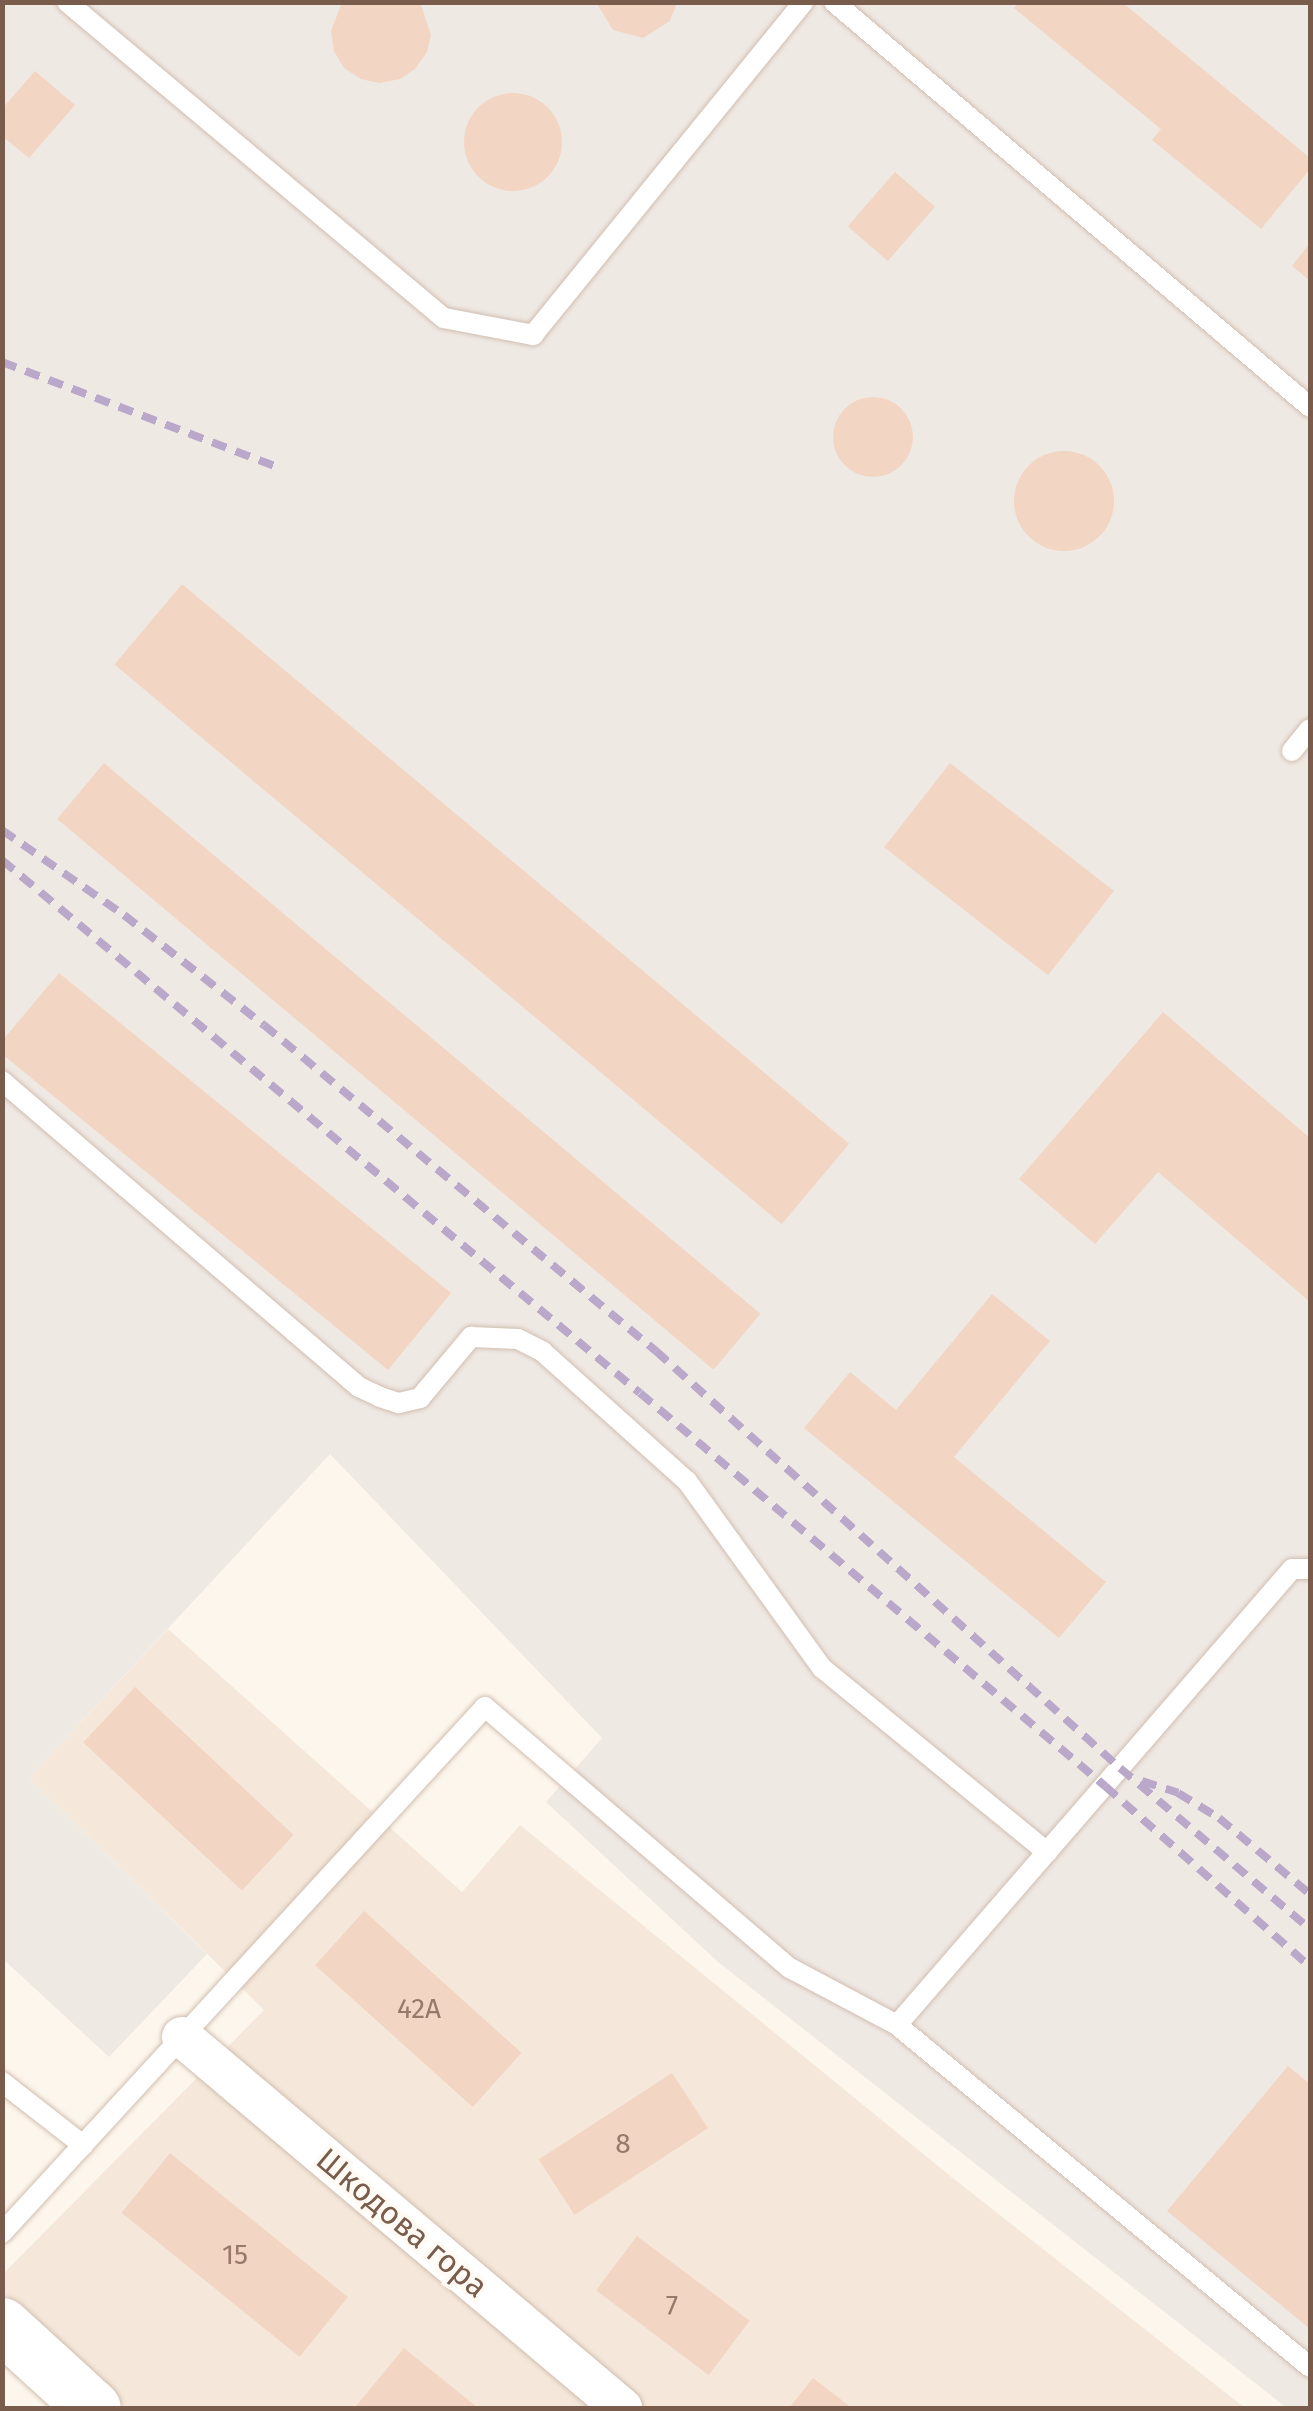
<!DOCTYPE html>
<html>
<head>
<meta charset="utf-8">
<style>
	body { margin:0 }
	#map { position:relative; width:1313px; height:2411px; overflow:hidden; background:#fdf6ec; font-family:"Fira Sans",sans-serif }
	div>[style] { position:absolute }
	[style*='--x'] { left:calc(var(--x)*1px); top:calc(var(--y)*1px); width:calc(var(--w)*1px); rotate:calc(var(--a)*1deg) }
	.residential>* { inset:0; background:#f5e8da }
	.industrial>* { inset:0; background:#efe9e4 }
	.building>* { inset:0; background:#f3d5c3; transform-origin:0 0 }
	.round { border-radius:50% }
	.roads { filter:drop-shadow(0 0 2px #d1beb0) drop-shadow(0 0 2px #d1beb0) }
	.lane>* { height:20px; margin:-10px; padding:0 10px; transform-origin:10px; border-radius:10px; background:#fff }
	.street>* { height:40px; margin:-20px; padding:0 20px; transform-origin:20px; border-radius:20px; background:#fff }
	.secondary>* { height:55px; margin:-27.5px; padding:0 27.5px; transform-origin:27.5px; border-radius:27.5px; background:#fff }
	.rail>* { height:8px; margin-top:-4px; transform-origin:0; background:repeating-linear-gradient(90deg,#b9a8c9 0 15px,transparent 0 25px) }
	span { translate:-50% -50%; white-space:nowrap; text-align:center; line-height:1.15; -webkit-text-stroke:8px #fffaf3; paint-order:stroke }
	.number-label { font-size:28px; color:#987a6a }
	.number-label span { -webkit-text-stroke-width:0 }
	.street-label { font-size:32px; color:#7a5c4d }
	.frame { position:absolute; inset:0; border:5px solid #7a5c4d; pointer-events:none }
</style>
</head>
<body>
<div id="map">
	<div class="residential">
		<div style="clip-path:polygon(168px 1629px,462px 1892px,520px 1825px,954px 2179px,1245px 2408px,127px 2408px,3px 2292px,2px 2275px,264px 2010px,29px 1778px)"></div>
	</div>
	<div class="industrial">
		<div style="clip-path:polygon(2px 3px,1310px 3px,1310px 2408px,1287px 2408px,718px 1962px,546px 1802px,602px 1738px,330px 1454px,29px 1778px,207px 1954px,109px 2057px,3px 1959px)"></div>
	</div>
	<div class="building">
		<div style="clip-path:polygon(342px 2px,420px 2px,431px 35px,427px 52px,415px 69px,400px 79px,379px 83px,361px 79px,344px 68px,334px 51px,331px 31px)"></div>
		<div style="clip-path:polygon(596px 2px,677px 2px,670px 21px,643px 38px,613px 30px)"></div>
		<div style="clip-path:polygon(1019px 2px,1122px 2px,1310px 158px,1310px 169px,1261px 229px,1152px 140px,1161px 129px,1014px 8px)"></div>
		<div style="clip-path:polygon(35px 71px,75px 105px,29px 158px,2px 136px,2px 109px)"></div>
		<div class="round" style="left:464px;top:93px;width:98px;height:98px"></div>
		<div style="left:895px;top:172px;width:53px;height:72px;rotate:41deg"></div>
		<div style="clip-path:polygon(1310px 243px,1310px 281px,1292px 266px)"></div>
		<div class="round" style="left:833px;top:397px;width:80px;height:80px"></div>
		<div class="round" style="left:1014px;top:451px;width:100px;height:100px"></div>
		<div style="left:182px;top:584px;width:871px;height:105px;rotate:40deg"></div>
		<div style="left:104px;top:763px;width:857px;height:73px;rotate:40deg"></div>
		<div style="left:950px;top:763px;width:208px;height:107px;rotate:38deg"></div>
		<div style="clip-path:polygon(59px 973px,451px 1293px,388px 1370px,2px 1054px,2px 1041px)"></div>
		<div style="clip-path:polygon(1163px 1012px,1310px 1138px,1310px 1302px,1158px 1172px,1095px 1244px,1019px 1179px)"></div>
		<div style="clip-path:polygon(992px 1294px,1050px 1341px,954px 1457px,1106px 1582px,1059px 1638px,804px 1428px,850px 1372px,896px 1410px)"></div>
		<div style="left:135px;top:1687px;width:217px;height:76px;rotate:43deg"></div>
		<div style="left:364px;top:1911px;width:212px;height:73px;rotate:42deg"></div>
		<div style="clip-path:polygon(1288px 2066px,1310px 2084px,1310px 2329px,1167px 2211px)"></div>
		<div style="left:672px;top:2073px;width:66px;height:159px;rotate:57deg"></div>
		<div style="left:170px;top:2153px;width:229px;height:77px;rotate:39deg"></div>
		<div style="left:637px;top:2236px;width:141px;height:68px;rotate:37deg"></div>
		<div style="clip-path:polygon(404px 2348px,478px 2408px,356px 2406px)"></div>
		<div style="clip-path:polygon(813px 2378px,852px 2408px,789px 2408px)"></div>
	</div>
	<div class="roads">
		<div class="lane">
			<div style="--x:67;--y:2;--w:492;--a:40"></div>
			<div style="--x:444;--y:318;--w:91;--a:10.8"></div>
			<div style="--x:533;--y:335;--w:429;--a:-50.9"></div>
			<div style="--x:834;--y:2;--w:625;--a:40.39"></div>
			<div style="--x:1292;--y:751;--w:28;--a:-51"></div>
			<div style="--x:2;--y:1081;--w:470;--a:40.6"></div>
			<div style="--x:359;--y:1387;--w:23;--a:25"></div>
			<div style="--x:380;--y:1397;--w:20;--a:18"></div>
			<div style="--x:399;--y:1403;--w:22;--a:-13"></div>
			<div style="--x:420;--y:1398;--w:80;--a:-50.1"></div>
			<div style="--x:471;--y:1337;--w:47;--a:2.4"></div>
			<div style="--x:518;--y:1339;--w:28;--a:27"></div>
			<div style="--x:543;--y:1352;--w:193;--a:41.9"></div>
			<div style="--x:687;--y:1481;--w:231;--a:54.2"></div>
			<div style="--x:822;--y:1668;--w:291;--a:39.3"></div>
			<div style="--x:897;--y:2025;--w:603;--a:-49.1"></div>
			<div style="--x:1292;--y:1569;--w:18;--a:0"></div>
			<div style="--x:2;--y:2082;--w:103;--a:37.9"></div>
			<div style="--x:2;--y:2233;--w:714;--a:-47.44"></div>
			<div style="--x:485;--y:1707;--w:401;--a:40.6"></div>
			<div style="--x:790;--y:1968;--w:121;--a:28"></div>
			<div style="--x:897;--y:2025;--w:536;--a:39.63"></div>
		</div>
		<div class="street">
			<div style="--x:182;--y:2037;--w:576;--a:40.14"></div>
		</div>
		<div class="secondary">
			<div style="--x:2;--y:2325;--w:123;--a:42.4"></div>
		</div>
	</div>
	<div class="rail">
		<div style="--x:2;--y:362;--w:291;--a:20.9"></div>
		<div style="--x:2;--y:830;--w:149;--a:34.9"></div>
		<div style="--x:124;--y:915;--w:178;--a:38.2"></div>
		<div style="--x:264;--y:1025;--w:510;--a:39.75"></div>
		<div style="--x:656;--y:1351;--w:624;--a:41.95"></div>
		<div style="--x:1120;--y:1768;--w:249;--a:40.3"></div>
		<div style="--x:2;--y:860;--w:831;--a:39.88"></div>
		<div style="--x:640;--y:1393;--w:609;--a:40.2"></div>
		<div style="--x:1105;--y:1786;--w:273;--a:41.4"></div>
		<div style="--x:1142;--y:1781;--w:38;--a:18"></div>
		<div style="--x:1178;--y:1793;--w:48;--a:31.4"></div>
		<div style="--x:1219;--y:1818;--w:119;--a:39.9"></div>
	</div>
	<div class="number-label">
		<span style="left:419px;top:2009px">42А</span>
		<span style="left:623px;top:2144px">8</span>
		<span style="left:235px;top:2255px">15</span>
		<span style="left:672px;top:2306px">7</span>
	</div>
	<div class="street-label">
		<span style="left:402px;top:2223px;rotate:40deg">Шкодова гора</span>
	</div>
	<div class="frame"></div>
</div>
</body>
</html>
